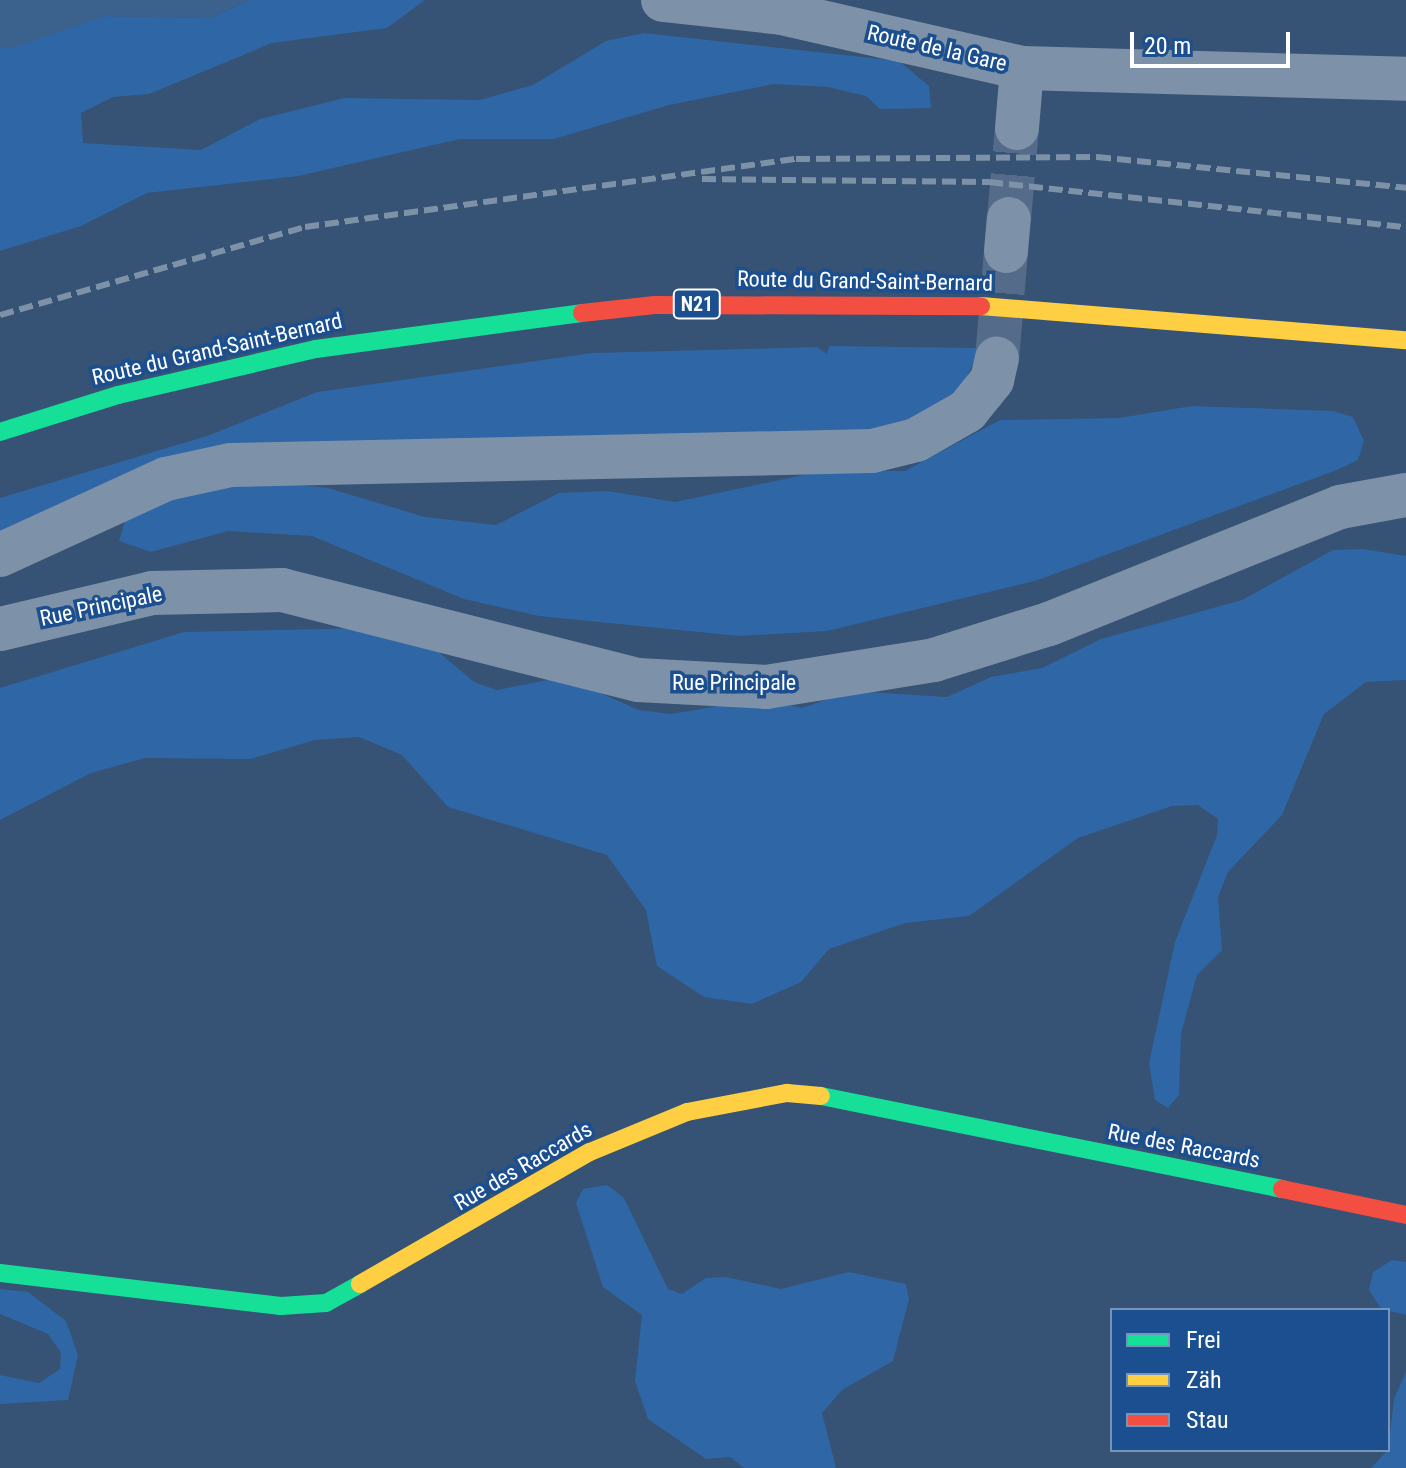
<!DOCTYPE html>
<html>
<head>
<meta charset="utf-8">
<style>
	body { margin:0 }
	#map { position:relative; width:1406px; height:1468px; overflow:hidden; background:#365274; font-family:"Roboto Condensed",sans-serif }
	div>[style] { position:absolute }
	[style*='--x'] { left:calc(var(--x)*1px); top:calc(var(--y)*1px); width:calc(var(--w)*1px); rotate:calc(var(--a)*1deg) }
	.green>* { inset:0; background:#2f66a5 }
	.water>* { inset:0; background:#3b618d }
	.street-tunnel>* { height:44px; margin-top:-22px; transform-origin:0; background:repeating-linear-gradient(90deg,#546c89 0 44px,transparent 0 66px) }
	.street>* { height:44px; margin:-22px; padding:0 22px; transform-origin:22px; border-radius:22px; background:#7d92a8 }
	.fast>* { height:18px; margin:-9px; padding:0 9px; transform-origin:9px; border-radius:9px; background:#16e098 }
	.slow>* { height:18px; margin:-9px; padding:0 9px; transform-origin:9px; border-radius:9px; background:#ffcf43 }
	.jam>* { height:18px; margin:-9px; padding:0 9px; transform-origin:9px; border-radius:9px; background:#f24e42 }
	.rail>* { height:6px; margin-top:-3px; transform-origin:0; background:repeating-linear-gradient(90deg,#7e92a7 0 14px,transparent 0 20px) }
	span { translate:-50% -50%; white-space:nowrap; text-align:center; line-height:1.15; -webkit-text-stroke:7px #1b4f8f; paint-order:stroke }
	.shield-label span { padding:2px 6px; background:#1b4f8f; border:2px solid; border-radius:6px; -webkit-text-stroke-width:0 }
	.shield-label { font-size:20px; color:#fff; font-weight:700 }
	.street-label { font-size:22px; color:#fff }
	.legend { position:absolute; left:1110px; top:1308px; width:280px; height:144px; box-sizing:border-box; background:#1b4f8f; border:2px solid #7695bc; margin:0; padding:10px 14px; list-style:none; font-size:24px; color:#fff }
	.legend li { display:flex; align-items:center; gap:16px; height:40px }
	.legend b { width:40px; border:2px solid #7695bc }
	.scale { position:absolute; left:1130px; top:32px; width:160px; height:36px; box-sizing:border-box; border:4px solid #fff; border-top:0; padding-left:10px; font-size:24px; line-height:28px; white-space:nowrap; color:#fff; -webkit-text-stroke:6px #1b4f8f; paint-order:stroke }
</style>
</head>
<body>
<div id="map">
	<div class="green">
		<div style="clip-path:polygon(250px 0,425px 0,387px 28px,272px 43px,149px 94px,113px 97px,81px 113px,83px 143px,201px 150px,260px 119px,344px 98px,480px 100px,533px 85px,606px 41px,644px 33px,899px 61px,929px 86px,931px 108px,880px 109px,866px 96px,828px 87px,774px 84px,669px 105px,554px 139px,460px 139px,298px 176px,147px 193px,81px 226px,0 251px,0 48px,105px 16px,210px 18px)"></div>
		<div style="clip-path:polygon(829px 346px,980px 348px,959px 394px,904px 429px,396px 448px,0 539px,0 498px,207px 436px,317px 392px,592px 353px,817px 347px,827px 354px)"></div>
		<div style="clip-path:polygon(1192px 406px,1333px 411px,1353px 417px,1364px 441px,1358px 460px,1337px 470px,1035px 581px,827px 631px,739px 636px,539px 616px,464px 599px,312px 536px,228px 531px,151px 552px,119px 541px,125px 521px,148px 501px,203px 489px,273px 482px,328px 488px,425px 517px,496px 525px,559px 493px,608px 491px,675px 502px,827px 470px,905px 471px,1000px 420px,1119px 418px)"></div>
		<div style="clip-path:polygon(1363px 549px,1406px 556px,1406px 680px,1366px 682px,1324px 714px,1282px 815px,1228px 872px,1218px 897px,1222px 950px,1197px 975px,1181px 1034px,1179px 1095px,1168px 1108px,1155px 1100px,1149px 1063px,1175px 942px,1217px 835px,1218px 819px,1198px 805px,1172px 806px,1078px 838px,969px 916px,905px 923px,829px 949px,801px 982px,752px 1004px,704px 997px,657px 966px,646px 910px,607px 855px,448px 807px,402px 755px,359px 737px,315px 740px,251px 759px,145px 758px,91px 773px,0 820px,0 688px,184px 632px,369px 628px,434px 648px,474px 682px,497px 690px,563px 677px,639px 710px,671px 714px,760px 699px,802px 708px,852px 691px,947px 697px,991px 677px,1042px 668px,1101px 639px,1242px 600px,1333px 550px)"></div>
		<div style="clip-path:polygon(607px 1185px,624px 1198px,668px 1289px,682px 1294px,706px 1278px,726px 1277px,781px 1289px,849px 1272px,906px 1284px,909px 1299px,893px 1361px,842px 1390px,822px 1413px,836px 1468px,744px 1468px,730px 1457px,706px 1459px,648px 1419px,635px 1381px,642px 1315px,603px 1287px,576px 1203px,583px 1189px)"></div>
		<div style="clip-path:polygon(1392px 1260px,1406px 1262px,1406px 1315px,1381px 1309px,1369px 1290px,1373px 1272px)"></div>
		<div style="clip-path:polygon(0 1289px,28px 1292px,66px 1321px,78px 1355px,68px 1400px,0 1404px,0 1375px,39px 1383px,60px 1369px,61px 1353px,48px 1334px,0 1314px)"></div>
		<div style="clip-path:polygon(1406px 1372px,1406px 1468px,1371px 1468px,1388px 1450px,1394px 1399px)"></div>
	</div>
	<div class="water">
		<div style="clip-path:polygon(0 0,250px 0,210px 18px,105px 16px,12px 48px,0 48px)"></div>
	</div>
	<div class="street-tunnel">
		<div style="--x:1009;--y:219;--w:91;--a:-85"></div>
		<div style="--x:997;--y:359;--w:108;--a:-85.2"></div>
	</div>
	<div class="street">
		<div style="--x:663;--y:0;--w:120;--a:6.2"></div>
		<div style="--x:782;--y:13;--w:246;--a:12.9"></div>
		<div style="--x:1022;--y:68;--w:384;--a:1.6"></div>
		<div style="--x:1017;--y:128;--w:60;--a:-85.2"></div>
		<div style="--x:1006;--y:251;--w:32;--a:-85"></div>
		<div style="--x:0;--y:555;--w:183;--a:-24.6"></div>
		<div style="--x:166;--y:479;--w:66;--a:-12.2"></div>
		<div style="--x:231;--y:465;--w:641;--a:-1.25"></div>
		<div style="--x:872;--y:451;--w:45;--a:-14"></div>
		<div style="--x:916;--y:440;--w:59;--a:-29.6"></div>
		<div style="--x:967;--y:411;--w:40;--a:-51"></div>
		<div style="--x:992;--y:380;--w:22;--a:-77"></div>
		<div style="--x:0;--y:629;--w:156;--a:-13.3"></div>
		<div style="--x:152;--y:593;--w:130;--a:-1.3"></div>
		<div style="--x:282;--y:590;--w:367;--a:14.2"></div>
		<div style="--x:638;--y:680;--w:128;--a:3.1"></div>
		<div style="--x:766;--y:687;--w:170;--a:-9.1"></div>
		<div style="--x:934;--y:660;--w:121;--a:-17.4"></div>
		<div style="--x:1049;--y:624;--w:314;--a:-21.9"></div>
		<div style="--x:1340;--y:507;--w:67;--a:-10.3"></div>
	</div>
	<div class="fast">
		<div style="--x:0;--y:432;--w:124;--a:-17.4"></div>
		<div style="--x:118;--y:395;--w:203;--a:-13.1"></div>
		<div style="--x:316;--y:349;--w:268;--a:-7.7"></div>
		<div style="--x:821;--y:1096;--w:470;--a:11.4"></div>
		<div style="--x:0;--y:1273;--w:283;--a:6.7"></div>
		<div style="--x:281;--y:1306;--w:45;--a:-3.8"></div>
		<div style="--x:326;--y:1303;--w:39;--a:-29"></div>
	</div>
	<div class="slow">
		<div style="--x:981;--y:306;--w:426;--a:4.6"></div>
		<div style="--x:360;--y:1284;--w:265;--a:-29.9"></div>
		<div style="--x:590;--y:1152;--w:105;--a:-22.4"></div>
		<div style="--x:687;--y:1112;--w:102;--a:-10.8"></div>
		<div style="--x:787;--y:1093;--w:34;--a:5"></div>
	</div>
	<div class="jam">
		<div style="--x:582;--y:313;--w:73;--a:-6.3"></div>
		<div style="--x:655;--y:305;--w:326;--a:0.2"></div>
		<div style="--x:1282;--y:1189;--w:127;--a:11.8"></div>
	</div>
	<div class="rail">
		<div style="--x:702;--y:179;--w:287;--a:0.6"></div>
		<div style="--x:989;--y:182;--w:419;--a:6.2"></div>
		<div style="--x:0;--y:315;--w:317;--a:-16.1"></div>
		<div style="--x:305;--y:227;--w:496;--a:-7.9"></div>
		<div style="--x:796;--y:159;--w:301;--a:-0.4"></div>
		<div style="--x:1097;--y:157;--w:311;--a:5.7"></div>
	</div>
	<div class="shield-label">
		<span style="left:697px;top:304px">N21</span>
	</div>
	<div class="street-label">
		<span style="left:937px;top:48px;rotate:13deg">Route de la Gare</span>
		<span style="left:865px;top:281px;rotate:1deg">Route du Grand-Saint-Bernard</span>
		<span style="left:217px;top:349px;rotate:-13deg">Route du Grand-Saint-Bernard</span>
		<span style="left:101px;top:606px;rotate:-12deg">Rue Principale</span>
		<span style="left:734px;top:683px">Rue Principale</span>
		<span style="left:1184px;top:1146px;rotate:11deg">Rue des Raccards</span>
		<span style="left:523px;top:1166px;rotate:-30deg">Rue des Raccards</span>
	</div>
	<ul class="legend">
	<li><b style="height:10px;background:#16e098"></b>Frei</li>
	<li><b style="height:10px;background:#ffcf43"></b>Zäh</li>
	<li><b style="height:10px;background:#f24e42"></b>Stau</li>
	</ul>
	<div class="scale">20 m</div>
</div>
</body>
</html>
